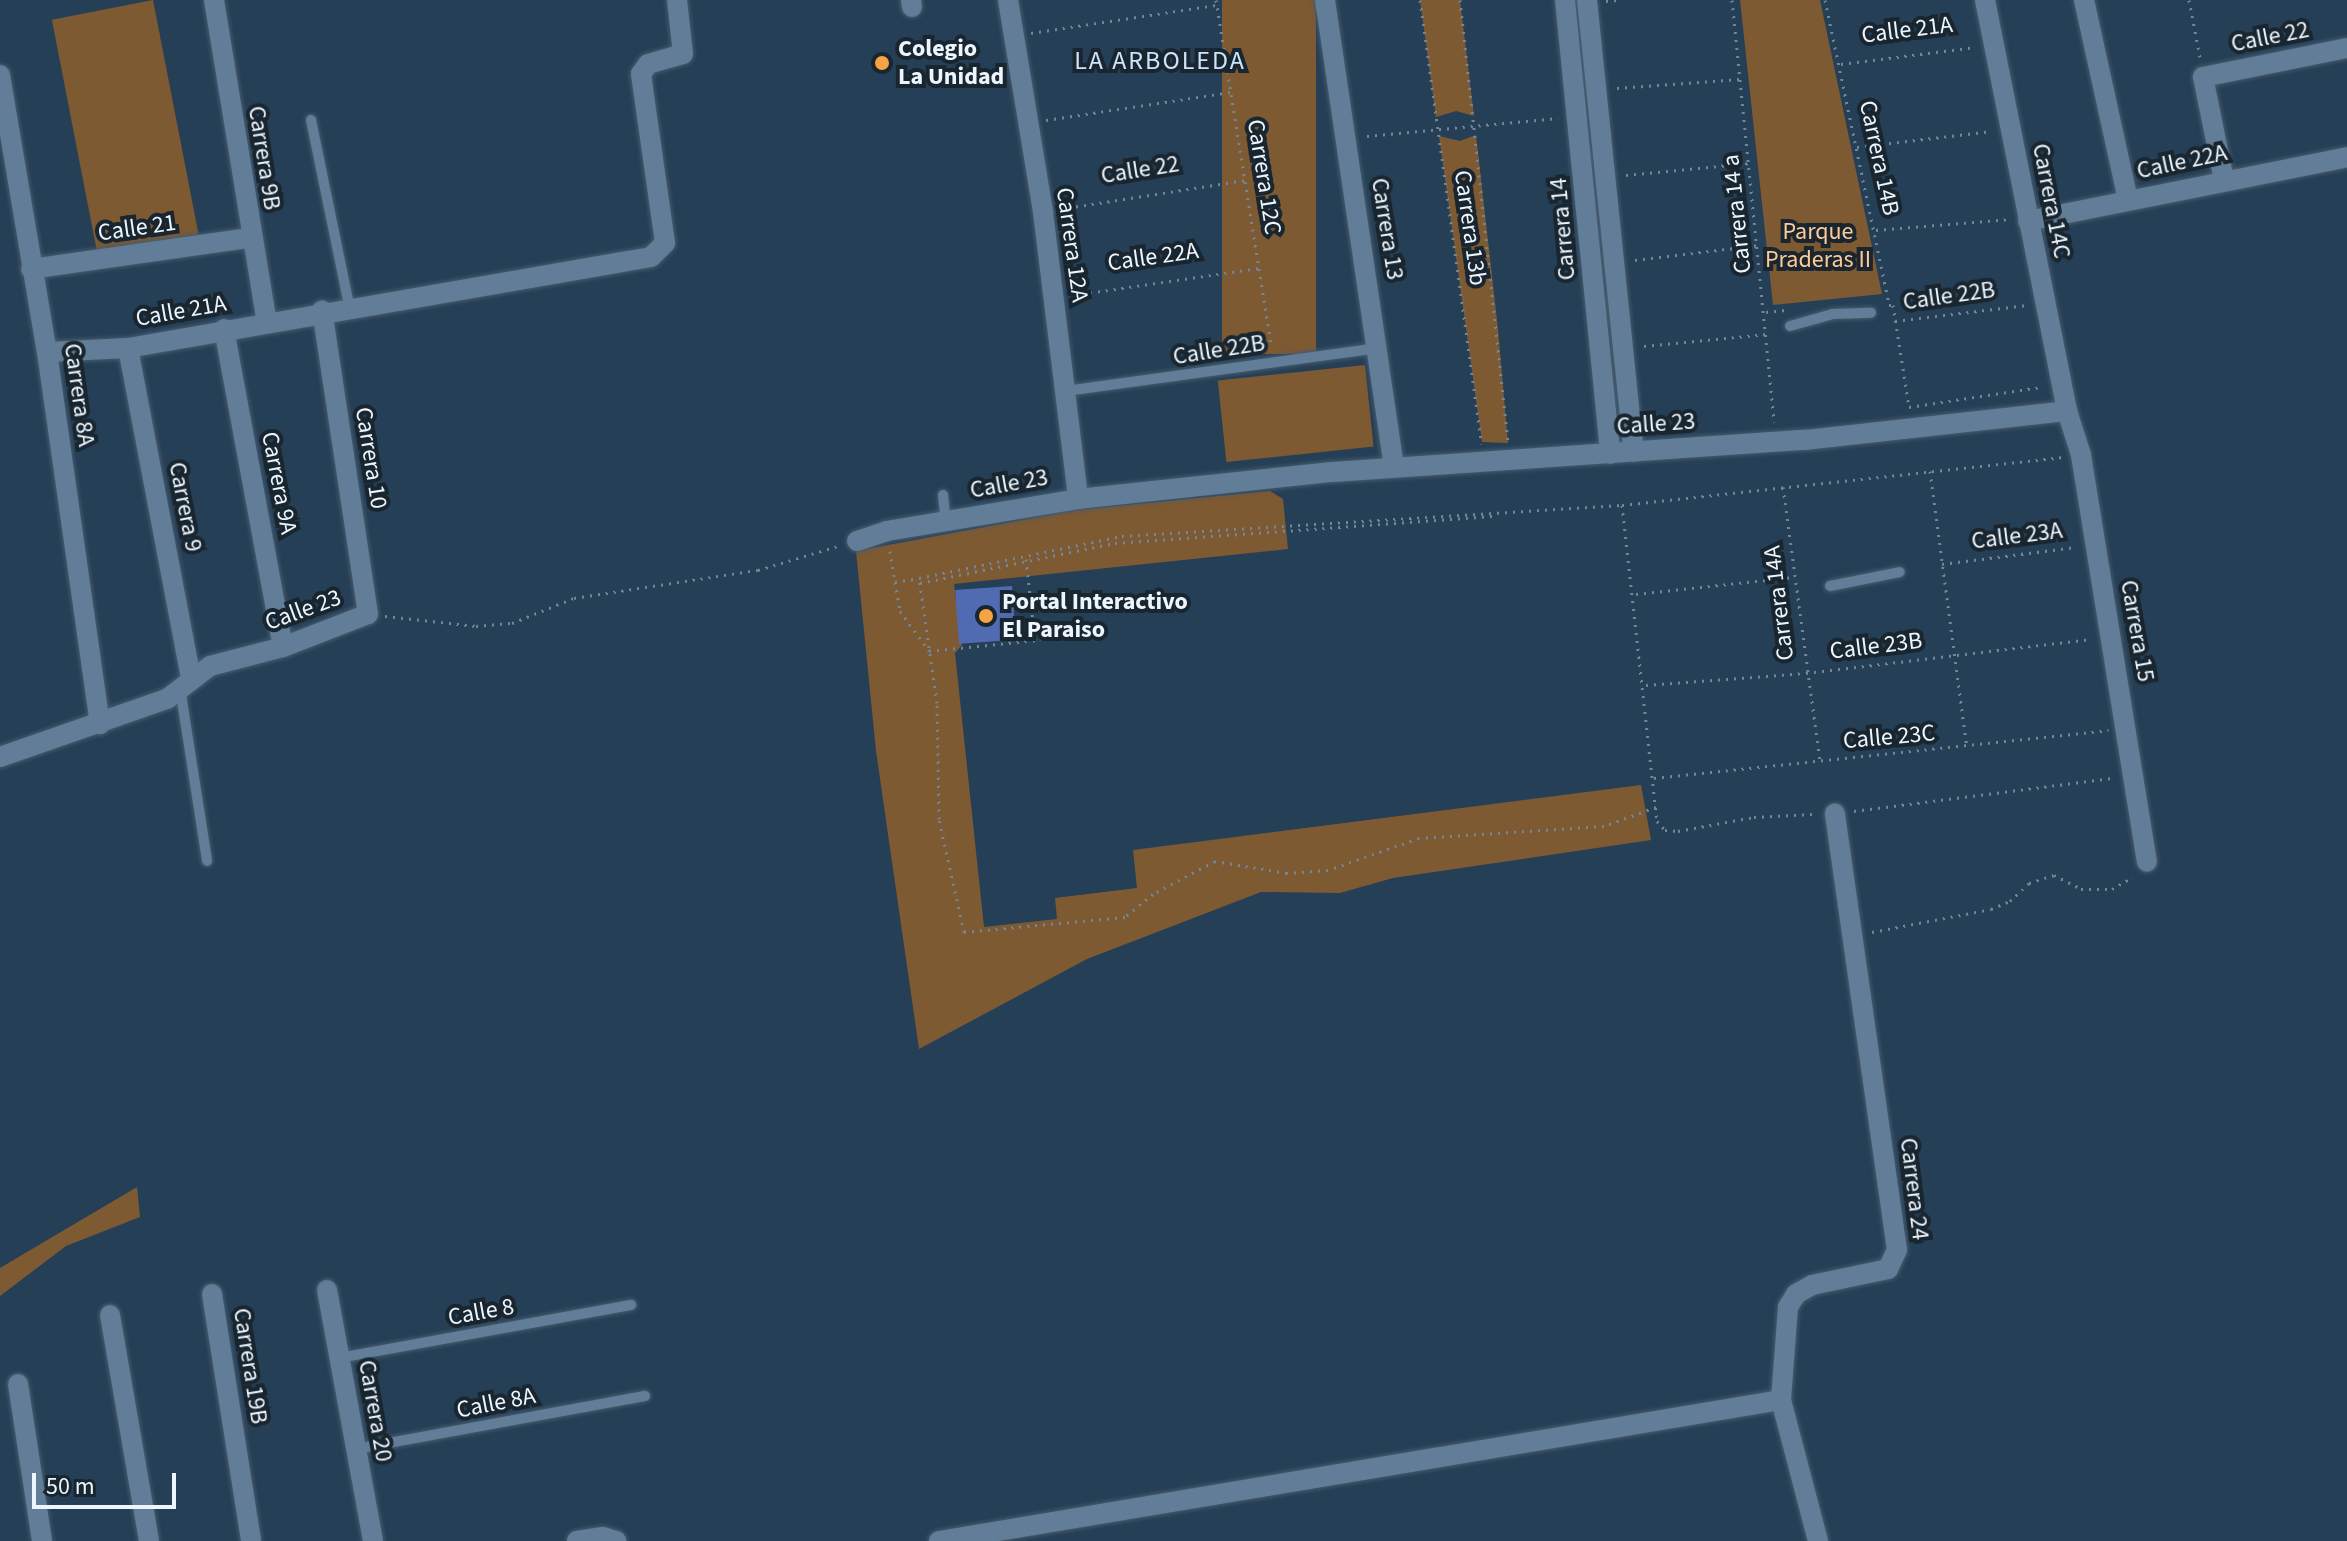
<!DOCTYPE html>
<html>
<head>
<meta charset="utf-8">
<style>
	body { margin:0 }
	#map { position:relative; width:2347px; height:1541px; overflow:hidden; background:#253f56; font-family:"Source Sans 3",sans-serif }
	div>[style] { position:absolute }
	[style*='--x'] { left:calc(var(--x)*1px); top:calc(var(--y)*1px); width:calc(var(--w)*1px); rotate:calc(var(--a)*1deg) }
	.green>* { inset:0; background:#7e5a33; transform-origin:0 0 }
	.building>* { inset:0; background:#516bb3; transform-origin:0 0 }
	.path>* { height:3px; margin-top:-1.5px; transform-origin:0; background:repeating-linear-gradient(90deg,#738698 0 2px,transparent 0 8px) }
	.roads { filter:drop-shadow(0 0 2px #465b6e) drop-shadow(0 0 2px #465b6e) }
	.service>* { height:10px; margin:-5px; padding:0 5px; transform-origin:5px; border-radius:5px; background:#617d97 }
	.minor>* { height:20px; margin:-10px; padding:0 10px; transform-origin:10px; border-radius:10px; background:#617d97 }
	.dots>* { width:22px; height:22px; translate:-50% -50%; box-sizing:border-box; border:4px solid #19252f; border-radius:50% }
	span { translate:-50% -50%; white-space:nowrap; text-align:center; line-height:1.15; -webkit-text-stroke:8px #19252f; paint-order:stroke }
	.street-label { font-size:24px; color:#edf6ff }
	.poi-label { font-size:24px; color:#edf6ff; font-weight:700 }
	.left { translate:0 -50%; text-align:left }
	.park-label { font-size:24px; color:#fecb97 }
	.neighbourhood-label { font-size:26px; color:#cce4fb; letter-spacing:2px }
	.scale { position:absolute; left:32px; top:1473px; width:144px; height:36px; box-sizing:border-box; border:4px solid #edf6ff; border-top:0; padding-left:10px; font-size:24px; line-height:28px; white-space:nowrap; color:#edf6ff; -webkit-text-stroke:6px #19252f; paint-order:stroke }
</style>
</head>
<body>
<div id="map">
	<div class="green">
		<div style="left:153px;top:0;width:239px;height:103px;rotate:79deg"></div>
		<div style="left:1222px;top:0;width:94px;height:354px"></div>
		<div style="clip-path:polygon(1420px 0,1460px 0,1474px 116px,1456px 111px,1436px 117px)"></div>
		<div style="clip-path:polygon(1740px 0,1820px 0,1882px 294px,1773px 305px)"></div>
		<div style="clip-path:polygon(1476px 135px,1498px 329px,1508px 443px,1482px 442px,1439px 136px,1460px 141px)"></div>
		<div style="left:1365px;top:365px;width:82px;height:148px;rotate:84deg"></div>
		<div style="clip-path:polygon(1270px 491px,1283px 499px,1288px 549px,954px 584px,962px 645px,955px 653px,984px 927px,1057px 919px,1055px 898px,1137px 888px,1133px 850px,1641px 785px,1651px 840px,1393px 878px,1340px 893px,1261px 892px,1087px 959px,919px 1049px,876px 751px,856px 551px,1075px 510px)"></div>
		<div style="clip-path:polygon(137px 1187px,140px 1217px,66px 1246px,0 1296px,0 1268px)"></div>
	</div>
	<div class="building">
		<div style="left:1012px;top:586px;width:54px;height:57px;rotate:86deg"></div>
	</div>
	<div class="path">
		<div style="--x:1216;--y:0;--w:352;--a:80.9"></div>
		<div style="--x:1420;--y:0;--w:448;--a:82.1"></div>
		<div style="--x:1460;--y:0;--w:445;--a:83.8"></div>
		<div style="--x:1732;--y:0;--w:424;--a:84.3"></div>
		<div style="--x:1825;--y:0;--w:312;--a:78.1"></div>
		<div style="--x:1889;--y:305;--w:4;--a:0"></div>
		<div style="--x:1893;--y:305;--w:103;--a:81.1"></div>
		<div style="--x:1909;--y:407;--w:134;--a:-8.6"></div>
		<div style="--x:2189;--y:0;--w:58;--a:79.1"></div>
		<div style="--x:1606;--y:1;--w:12;--a:-5"></div>
		<div style="--x:1031;--y:33;--w:188;--a:-8.6"></div>
		<div style="--x:1841;--y:64;--w:136;--a:-7.2"></div>
		<div style="--x:1617;--y:88;--w:124;--a:-4.2"></div>
		<div style="--x:1046;--y:120;--w:188;--a:-8.6"></div>
		<div style="--x:1367;--y:136;--w:192;--a:-5.4"></div>
		<div style="--x:1857;--y:147;--w:136;--a:-6.8"></div>
		<div style="--x:1626;--y:175;--w:125;--a:-5.5"></div>
		<div style="--x:1060;--y:209;--w:188;--a:-8.9"></div>
		<div style="--x:1876;--y:230;--w:135;--a:-4.7"></div>
		<div style="--x:1635;--y:260;--w:125;--a:-6.9"></div>
		<div style="--x:1074;--y:295;--w:188;--a:-8.3"></div>
		<div style="--x:1766;--y:312;--w:20;--a:-6"></div>
		<div style="--x:1895;--y:321;--w:133;--a:-6.9"></div>
		<div style="--x:1644;--y:346;--w:124;--a:-5.6"></div>
		<div style="--x:1930;--y:471;--w:279;--a:82.4"></div>
		<div style="--x:1783;--y:487;--w:276;--a:82.3"></div>
		<div style="--x:1622;--y:505;--w:318;--a:83.7"></div>
		<div style="--x:1657;--y:821;--w:12;--a:48"></div>
		<div style="--x:1665;--y:830;--w:13;--a:4"></div>
		<div style="--x:1678;--y:831;--w:77;--a:-10.4"></div>
		<div style="--x:1754;--y:817;--w:60;--a:-2.9"></div>
		<div style="--x:890;--y:551;--w:31;--a:81"></div>
		<div style="--x:895;--y:582;--w:24;--a:-9"></div>
		<div style="--x:1026;--y:559;--w:82;--a:83.7"></div>
		<div style="--x:1942;--y:564;--w:135;--a:-7.2"></div>
		<div style="--x:895;--y:582;--w:29;--a:80"></div>
		<div style="--x:900;--y:611;--w:49;--a:54.1"></div>
		<div style="--x:929;--y:651;--w:112;--a:-5.7"></div>
		<div style="--x:920;--y:583;--w:199;--a:-11.6"></div>
		<div style="--x:1115;--y:543;--w:382;--a:-4.1"></div>
		<div style="--x:1636;--y:594;--w:159;--a:-6.1"></div>
		<div style="--x:385;--y:616;--w:92;--a:6.3"></div>
		<div style="--x:476;--y:626;--w:36;--a:-5"></div>
		<div style="--x:512;--y:623;--w:67;--a:-22"></div>
		<div style="--x:574;--y:598;--w:186;--a:-8.7"></div>
		<div style="--x:758;--y:570;--w:84;--a:-16.7"></div>
		<div style="--x:1646;--y:685;--w:160;--a:-4.3"></div>
		<div style="--x:1806;--y:673;--w:288;--a:-6.8"></div>
		<div style="--x:1654;--y:778;--w:457;--a:-6"></div>
		<div style="--x:1656;--y:807;--w:55;--a:159.9"></div>
		<div style="--x:1604;--y:826;--w:185;--a:176.3"></div>
		<div style="--x:1419;--y:838;--w:96;--a:160.6"></div>
		<div style="--x:1328;--y:870;--w:41;--a:175.8"></div>
		<div style="--x:1287;--y:873;--w:73;--a:-170.5"></div>
		<div style="--x:1215;--y:861;--w:70;--a:152"></div>
		<div style="--x:1153;--y:894;--w:36;--a:141"></div>
		<div style="--x:1125;--y:917;--w:162;--a:174.7"></div>
		<div style="--x:964;--y:932;--w:116;--a:-102.5"></div>
		<div style="--x:939;--y:819;--w:116;--a:-91"></div>
		<div style="--x:937;--y:703;--w:126;--a:-98.2"></div>
		<div style="--x:919;--y:578;--w:207;--a:-11.7"></div>
		<div style="--x:1122;--y:536;--w:501;--a:-3.55"></div>
		<div style="--x:1622;--y:505;--w:442;--a:-6.2"></div>
		<div style="--x:1854;--y:811;--w:260;--a:-7.3"></div>
		<div style="--x:1872;--y:932;--w:121;--a:-10.9"></div>
		<div style="--x:1991;--y:909;--w:21;--a:-23"></div>
		<div style="--x:2010;--y:901;--w:26;--a:-43"></div>
		<div style="--x:2029;--y:883;--w:26;--a:-18"></div>
		<div style="--x:2054;--y:875;--w:30;--a:27"></div>
		<div style="--x:2081;--y:889;--w:31;--a:0"></div>
		<div style="--x:2112;--y:889;--w:24;--a:-30"></div>
	</div>
	<div class="roads">
		<div class="service">
			<div style="--x:311;--y:120;--w:189;--a:78.4"></div>
			<div style="--x:1790;--y:326;--w:45;--a:-15.6"></div>
			<div style="--x:1833;--y:314;--w:38;--a:-2"></div>
			<div style="--x:1065;--y:391;--w:315;--a:-7.8"></div>
			<div style="--x:943;--y:495;--w:27;--a:84"></div>
			<div style="--x:1830;--y:586;--w:71;--a:-11.3"></div>
			<div style="--x:180;--y:688;--w:175;--a:81.1"></div>
			<div style="--x:339;--y:1358;--w:297;--a:-10.3"></div>
			<div style="--x:356;--y:1449;--w:294;--a:-10.4"></div>
		</div>
		<div class="minor">
			<div style="--x:214;--y:0;--w:327;--a:80.7"></div>
			<div style="--x:911;--y:0;--w:7;--a:82"></div>
			<div style="--x:1008;--y:0;--w:215;--a:80.6"></div>
			<div style="--x:1043;--y:212;--w:289;--a:83"></div>
			<div style="--x:1325;--y:0;--w:472;--a:81.6"></div>
			<div style="--x:1565;--y:0;--w:456;--a:84.3"></div>
			<div style="--x:1587;--y:0;--w:454;--a:84.1"></div>
			<div style="--x:1985;--y:0;--w:419;--a:78.7"></div>
			<div style="--x:2067;--y:411;--w:46;--a:72.3"></div>
			<div style="--x:2081;--y:455;--w:412;--a:80.8"></div>
			<div style="--x:2084;--y:0;--w:205;--a:77.6"></div>
			<div style="--x:0;--y:75;--w:281;--a:80.4"></div>
			<div style="--x:47;--y:352;--w:376;--a:81.9"></div>
			<div style="--x:2224;--y:180;--w:105;--a:-101.5"></div>
			<div style="--x:2203;--y:77;--w:147;--a:-11.4"></div>
			<div style="--x:2028;--y:221;--w:325;--a:-11.3"></div>
			<div style="--x:31;--y:269;--w:221;--a:-8.1"></div>
			<div style="--x:224;--y:329;--w:323;--a:79.5"></div>
			<div style="--x:128;--y:348;--w:335;--a:79.2"></div>
			<div style="--x:47;--y:352;--w:81;--a:-2.8"></div>
			<div style="--x:128;--y:348;--w:531;--a:-9.87"></div>
			<div style="--x:651;--y:257;--w:20;--a:-45"></div>
			<div style="--x:665;--y:243;--w:171;--a:-98.1"></div>
			<div style="--x:641;--y:74;--w:12;--a:-55"></div>
			<div style="--x:648;--y:64;--w:36;--a:-16"></div>
			<div style="--x:683;--y:54;--w:54;--a:-96.3"></div>
			<div style="--x:857;--y:541;--w:32;--a:-18"></div>
			<div style="--x:887;--y:531;--w:194;--a:-9.5"></div>
			<div style="--x:1078;--y:499;--w:255;--a:-6.1"></div>
			<div style="--x:1332;--y:472;--w:474;--a:-3.9"></div>
			<div style="--x:1805;--y:440;--w:264;--a:-6.3"></div>
			<div style="--x:0;--y:757;--w:177;--a:-19.2"></div>
			<div style="--x:167;--y:699;--w:54;--a:-37.5"></div>
			<div style="--x:210;--y:666;--w:75;--a:-14.6"></div>
			<div style="--x:283;--y:647;--w:91;--a:-21.2"></div>
			<div style="--x:368;--y:614;--w:307;--a:-98.6"></div>
			<div style="--x:327;--y:1290;--w:255;--a:79.6"></div>
			<div style="--x:212;--y:1294;--w:250;--a:81"></div>
			<div style="--x:110;--y:1315;--w:229;--a:80.2"></div>
			<div style="--x:18;--y:1384;--w:159;--a:81.3"></div>
			<div style="--x:577;--y:1541;--w:26;--a:-9"></div>
			<div style="--x:603;--y:1537;--w:14;--a:17"></div>
			<div style="--x:939;--y:1541;--w:854;--a:-9.51"></div>
			<div style="--x:1818;--y:1541;--w:146;--a:-104.7"></div>
			<div style="--x:1781;--y:1400;--w:93;--a:-85.7"></div>
			<div style="--x:1788;--y:1307;--w:15;--a:-58"></div>
			<div style="--x:1796;--y:1294;--w:18;--a:-29"></div>
			<div style="--x:1812;--y:1285;--w:78;--a:-11.9"></div>
			<div style="--x:1888;--y:1269;--w:21;--a:-65"></div>
			<div style="--x:1897;--y:1250;--w:441;--a:-98.1"></div>
		</div>
	</div>
	<div class="dots">
		<div style="left:882px;top:63px;background:#f4a444"></div>
		<div style="left:986px;top:616px;background:#f4a444"></div>
	</div>
	<div class="street-label">
		<span style="left:1907px;top:30px;rotate:-7deg">Calle 21A</span>
		<span style="left:2270px;top:37px;rotate:-11deg">Calle 22</span>
		<span style="left:264px;top:158px;rotate:81deg">Carrera 9B</span>
		<span style="left:1879px;top:158px;rotate:78deg">Carrera 14B</span>
		<span style="left:2182px;top:162px;rotate:-12deg">Calle 22A</span>
		<span style="left:1140px;top:170px;rotate:-9deg">Calle 22</span>
		<span style="left:1264px;top:177px;rotate:81deg">Carrera 12C</span>
		<span style="left:2051px;top:201px;rotate:79deg">Carrera 14C</span>
		<span style="left:1737px;top:214px;rotate:-96deg">Carrera 14 a</span>
		<span style="left:137px;top:228px;rotate:-8deg">Calle 21</span>
		<span style="left:1470px;top:228px;rotate:82deg">Carrera 13b</span>
		<span style="left:1387px;top:229px;rotate:81deg">Carrera 13</span>
		<span style="left:1563px;top:229px;rotate:-95deg">Carrera 14</span>
		<span style="left:1072px;top:245px;rotate:82deg">Carrera 12A</span>
		<span style="left:1153px;top:257px;rotate:-8deg">Calle 22A</span>
		<span style="left:1949px;top:296px;rotate:-8deg">Calle 22B</span>
		<span style="left:181px;top:311px;rotate:-10deg">Calle 21A</span>
		<span style="left:1219px;top:350px;rotate:-9deg">Calle 22B</span>
		<span style="left:79px;top:395px;rotate:82deg">Carrera 8A</span>
		<span style="left:1656px;top:424px;rotate:-4deg">Calle 23</span>
		<span style="left:371px;top:458px;rotate:81deg">Carrera 10</span>
		<span style="left:279px;top:483px;rotate:79deg">Carrera 9A</span>
		<span style="left:1009px;top:484px;rotate:-10deg">Calle 23</span>
		<span style="left:185px;top:507px;rotate:79deg">Carrera 9</span>
		<span style="left:2017px;top:536px;rotate:-7deg">Calle 23A</span>
		<span style="left:1779px;top:603px;rotate:-97deg">Carrera 14A</span>
		<span style="left:303px;top:610px;rotate:-20deg">Calle 23</span>
		<span style="left:2137px;top:631px;rotate:80deg">Carrera 15</span>
		<span style="left:1876px;top:646px;rotate:-7deg">Calle 23B</span>
		<span style="left:1889px;top:737px;rotate:-5deg">Calle 23C</span>
		<span style="left:1914px;top:1189px;rotate:83deg">Carrera 24</span>
		<span style="left:481px;top:1312px;rotate:-10deg">Calle 8</span>
		<span style="left:250px;top:1366px;rotate:81deg">Carrera 19B</span>
		<span style="left:496px;top:1403px;rotate:-11deg">Calle 8A</span>
		<span style="left:375px;top:1411px;rotate:80deg">Carrera 20</span>
	</div>
	<div class="poi-label">
		<span class="left" style="left:898px;top:63px">Colegio<br>La Unidad</span>
		<span class="left" style="left:1002px;top:616px">Portal Interactivo<br>El Paraiso</span>
	</div>
	<div class="park-label">
		<span style="left:1818px;top:246px">Parque<br>Praderas II</span>
	</div>
	<div class="neighbourhood-label">
		<span style="left:1160px;top:61px">LA ARBOLEDA</span>
	</div>
	<div class="scale">50 m</div>
</div>
</body>
</html>
